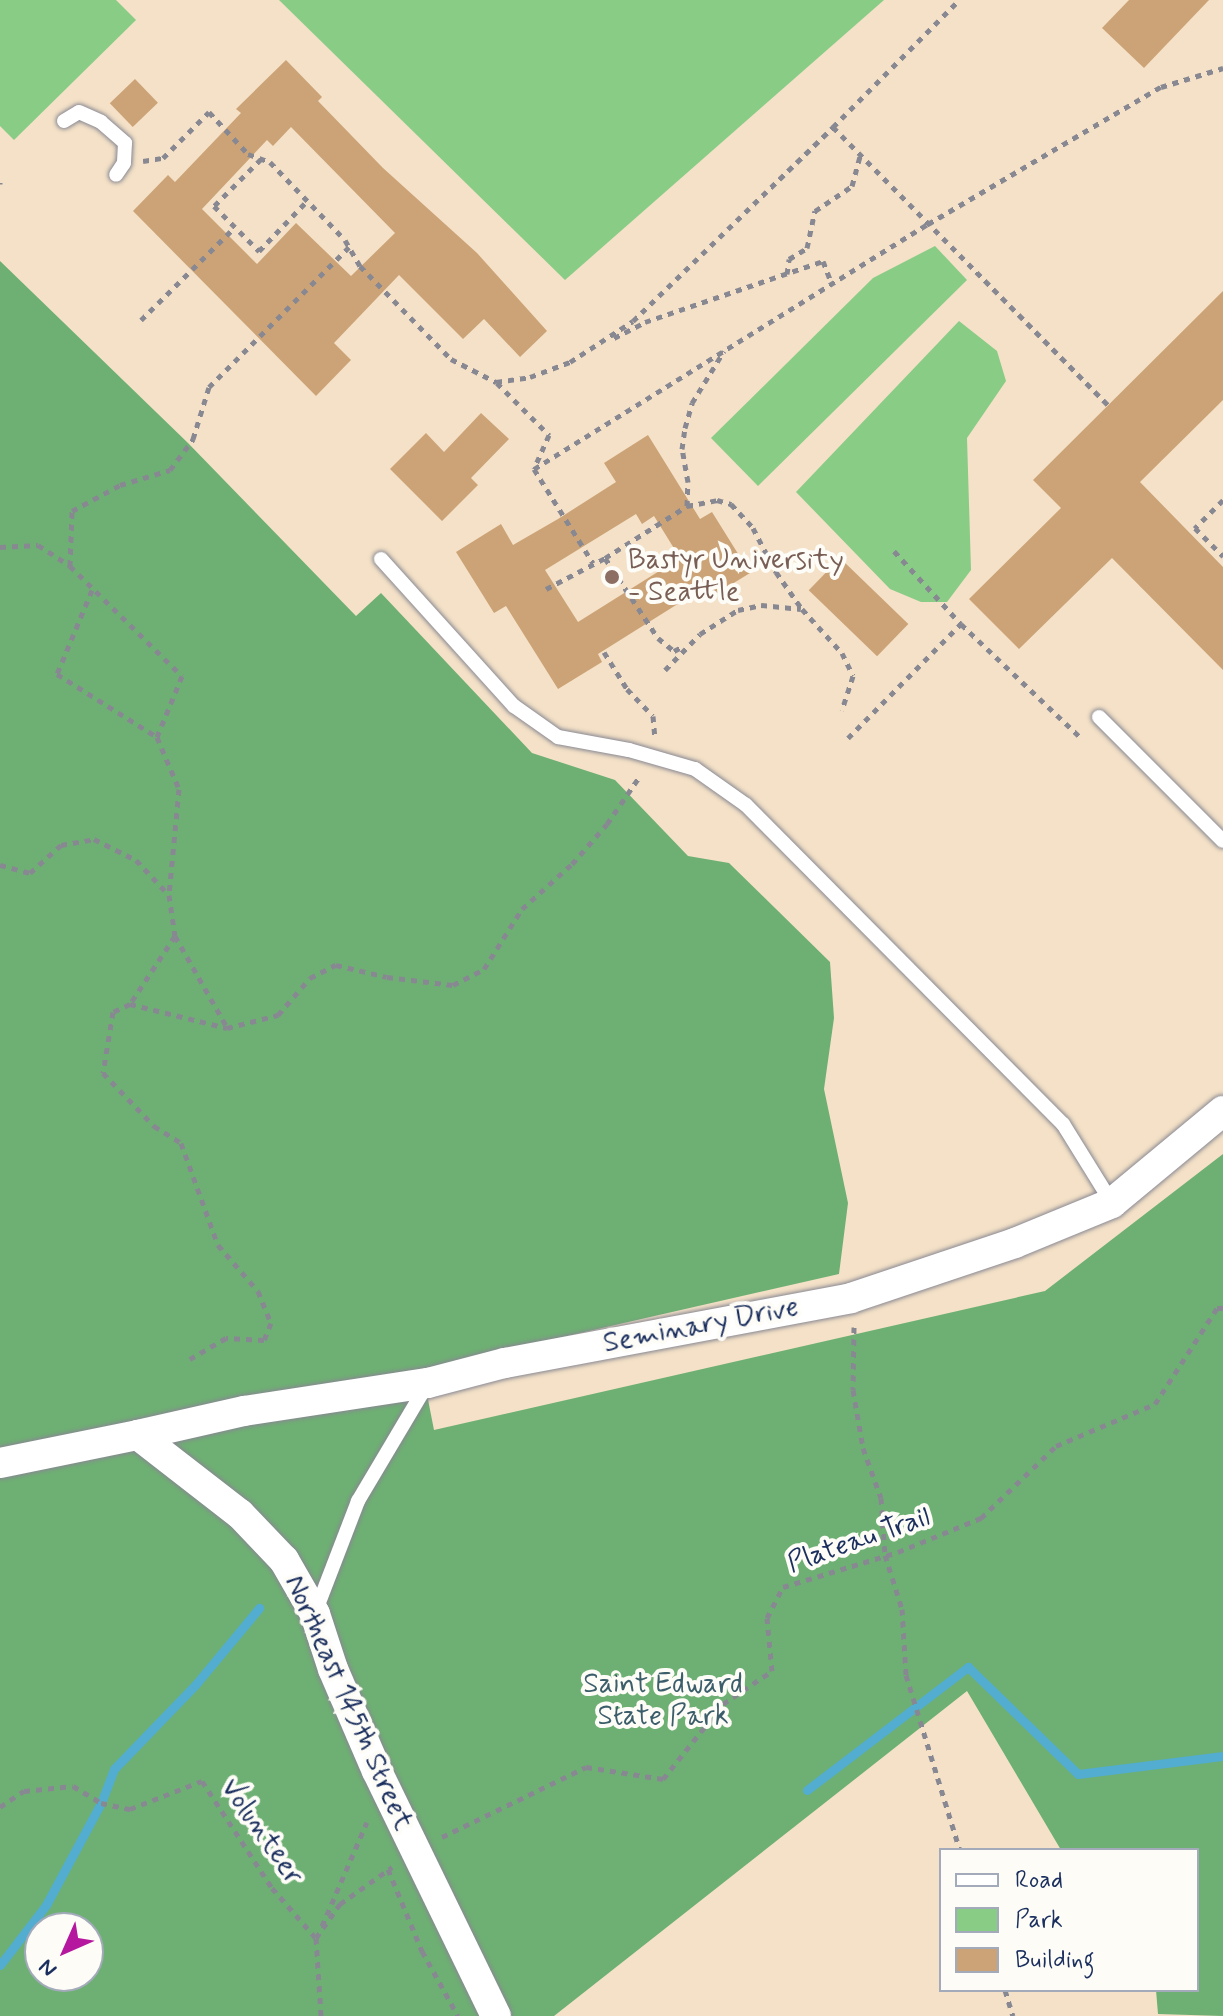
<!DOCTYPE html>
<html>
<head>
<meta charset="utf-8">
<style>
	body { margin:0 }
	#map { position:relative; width:1223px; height:2016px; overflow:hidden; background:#f4e1c7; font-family:Mynerve,sans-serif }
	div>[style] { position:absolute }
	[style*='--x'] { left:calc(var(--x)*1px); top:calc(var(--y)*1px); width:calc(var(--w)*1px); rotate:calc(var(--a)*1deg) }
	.green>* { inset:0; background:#88cc86 }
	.forest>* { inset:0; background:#6eb073 }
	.stream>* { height:9px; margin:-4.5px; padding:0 4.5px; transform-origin:4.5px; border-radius:4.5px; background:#52add0 }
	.building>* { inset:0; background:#cca377; transform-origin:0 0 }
	.path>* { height:5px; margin-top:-2.5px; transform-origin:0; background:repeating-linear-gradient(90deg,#888892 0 6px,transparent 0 12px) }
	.roads { filter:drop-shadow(0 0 2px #888892) drop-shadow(0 0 2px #888892) }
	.service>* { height:14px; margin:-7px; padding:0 7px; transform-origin:7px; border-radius:7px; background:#fff }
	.minor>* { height:30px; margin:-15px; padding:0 15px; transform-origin:15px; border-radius:15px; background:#fff }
	.dots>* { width:22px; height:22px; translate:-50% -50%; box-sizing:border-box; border:4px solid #fdfcf7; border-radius:50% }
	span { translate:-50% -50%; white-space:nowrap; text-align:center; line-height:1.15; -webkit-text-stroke:8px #fdfcf7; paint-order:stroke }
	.education-label { font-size:28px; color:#785e54 }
	.left { translate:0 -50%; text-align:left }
	.street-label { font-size:28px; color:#1b2f5e }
	.park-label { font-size:28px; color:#3c5e6a }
	.legend { position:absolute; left:939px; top:1848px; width:260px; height:144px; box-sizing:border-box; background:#fdfcf7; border:2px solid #a3aaba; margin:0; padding:10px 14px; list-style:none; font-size:24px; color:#1b2f5e }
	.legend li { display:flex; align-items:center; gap:16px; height:40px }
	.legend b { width:40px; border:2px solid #a3aaba }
	.north { position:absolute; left:24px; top:1912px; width:80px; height:80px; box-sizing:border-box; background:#fdfcf7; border:2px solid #a3aaba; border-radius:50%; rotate:225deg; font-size:22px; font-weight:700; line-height:32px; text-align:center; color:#1b2f5e }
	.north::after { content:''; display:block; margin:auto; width:28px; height:36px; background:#b5179e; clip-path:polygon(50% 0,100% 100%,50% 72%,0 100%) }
</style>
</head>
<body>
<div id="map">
	<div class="green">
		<div style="clip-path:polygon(0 0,116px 0,136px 20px,14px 140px,0 126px)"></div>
		<div style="clip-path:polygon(279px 0,884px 0,565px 280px)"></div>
		<div style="clip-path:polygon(935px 246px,967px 280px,758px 486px,711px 438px,873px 278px)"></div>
		<div style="clip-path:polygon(959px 321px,997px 351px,1006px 381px,967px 438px,971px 570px,947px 602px,921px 602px,890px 589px,796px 492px)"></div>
	</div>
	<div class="forest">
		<div style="clip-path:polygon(evenodd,0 261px,188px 443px,356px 616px,381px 593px,532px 753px,615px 780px,688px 856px,729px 863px,830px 962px,834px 1018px,824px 1089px,848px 1203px,839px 1274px,422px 1369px,434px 1430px,1045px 1291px,1223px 1154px,1223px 2016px,1158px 2014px,1156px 1990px,1197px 1990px,1197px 1850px,1061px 1850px,967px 1691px,554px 2016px,0 2016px,0 261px,40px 1928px,88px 1928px,88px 1976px,40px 1976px,40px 1928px)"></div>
	</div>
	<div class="stream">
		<div style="--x:807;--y:1790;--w:203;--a:-37.4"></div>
		<div style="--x:968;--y:1667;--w:153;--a:44.2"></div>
		<div style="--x:1078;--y:1774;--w:146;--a:-7.1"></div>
		<div style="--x:0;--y:1965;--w:76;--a:-52.5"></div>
		<div style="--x:46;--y:1905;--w:116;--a:-61.7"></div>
		<div style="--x:101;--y:1803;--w:36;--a:-69"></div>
		<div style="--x:114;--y:1769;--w:118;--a:-46"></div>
		<div style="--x:196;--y:1684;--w:99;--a:-50.3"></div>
	</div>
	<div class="building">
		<div style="clip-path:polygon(1129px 0,1209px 0,1144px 68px,1102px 28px)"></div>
		<div style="clip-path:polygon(evenodd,286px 60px,322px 97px,318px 101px,383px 168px,477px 253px,547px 331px,520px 357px,484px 319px,463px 339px,399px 275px,334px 343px,351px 360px,316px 396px,133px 211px,168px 175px,175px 182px,241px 113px,236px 109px,286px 60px,291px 127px,395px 233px,351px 276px,296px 223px,257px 264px,202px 209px,267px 140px,273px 146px,291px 127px)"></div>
		<div style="left:135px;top:79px;width:33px;height:35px;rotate:46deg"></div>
		<div style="clip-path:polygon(1223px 291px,1223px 400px,1140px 482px,1223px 567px,1223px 670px,1112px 558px,1019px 649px,969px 599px,1061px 508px,1033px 480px)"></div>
		<div style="clip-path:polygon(481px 413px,509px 439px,471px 478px,478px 485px,442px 521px,390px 469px,426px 433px,444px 452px)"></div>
		<div style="clip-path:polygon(evenodd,648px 435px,700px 519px,712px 512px,750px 573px,706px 600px,700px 590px,598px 654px,602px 662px,558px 689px,506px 606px,494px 613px,456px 552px,501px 524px,513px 545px,558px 519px,616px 482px,604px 463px,648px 435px,636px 514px,642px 524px,654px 516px,680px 558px,578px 622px,545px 570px,636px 514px)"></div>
		<div style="left:840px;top:558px;width:95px;height:45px;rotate:44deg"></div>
	</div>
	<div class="path">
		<div style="--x:833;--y:127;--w:179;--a:-45.2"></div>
		<div style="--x:261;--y:159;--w:66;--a:135"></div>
		<div style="--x:214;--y:206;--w:64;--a:45"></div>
		<div style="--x:259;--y:251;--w:69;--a:-46.2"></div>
		<div style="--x:143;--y:161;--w:20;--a:-9"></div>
		<div style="--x:163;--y:158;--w:65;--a:-45"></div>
		<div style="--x:209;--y:112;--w:57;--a:47.1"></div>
		<div style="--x:248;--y:154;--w:23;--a:20"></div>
		<div style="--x:270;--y:162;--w:108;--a:46.1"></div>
		<div style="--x:345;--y:240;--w:30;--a:60"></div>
		<div style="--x:360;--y:266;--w:130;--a:45.6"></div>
		<div style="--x:451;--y:359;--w:51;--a:27.1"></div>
		<div style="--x:496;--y:382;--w:34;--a:-8"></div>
		<div style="--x:530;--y:377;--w:43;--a:-20.6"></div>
		<div style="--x:570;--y:362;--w:75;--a:-33.1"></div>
		<div style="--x:633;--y:321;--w:279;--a:-44.1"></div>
		<div style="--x:833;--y:127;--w:391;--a:45.3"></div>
		<div style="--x:0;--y:182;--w:2;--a:90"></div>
		<div style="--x:787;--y:274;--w:15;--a:-82"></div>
		<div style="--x:789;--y:259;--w:21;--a:-31"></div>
		<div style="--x:807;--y:248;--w:38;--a:-78"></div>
		<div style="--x:815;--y:211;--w:45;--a:-34"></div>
		<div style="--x:852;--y:186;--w:31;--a:-75"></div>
		<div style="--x:141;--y:320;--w:132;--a:-44.7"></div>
		<div style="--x:614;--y:338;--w:35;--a:-27"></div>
		<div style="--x:645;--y:322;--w:188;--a:-18.9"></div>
		<div style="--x:823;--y:261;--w:25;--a:69"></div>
		<div style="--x:497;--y:383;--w:74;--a:45"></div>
		<div style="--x:549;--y:435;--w:37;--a:114"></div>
		<div style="--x:534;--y:469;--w:111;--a:57.9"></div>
		<div style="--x:534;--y:469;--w:464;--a:-31.9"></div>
		<div style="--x:928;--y:224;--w:270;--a:-30.5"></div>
		<div style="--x:1161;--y:87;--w:65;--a:-17"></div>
		<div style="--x:1223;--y:500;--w:40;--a:135"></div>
		<div style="--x:1195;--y:528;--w:40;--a:45"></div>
		<div style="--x:687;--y:506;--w:24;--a:-88"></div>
		<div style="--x:688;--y:482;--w:34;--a:-100"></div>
		<div style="--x:682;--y:449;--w:21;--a:-82"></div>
		<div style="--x:685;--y:428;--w:26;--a:-74"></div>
		<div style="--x:692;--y:403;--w:61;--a:-58.4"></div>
		<div style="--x:0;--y:547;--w:38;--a:-3"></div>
		<div style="--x:38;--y:545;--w:38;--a:33"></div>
		<div style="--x:70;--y:566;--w:157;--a:44.5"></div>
		<div style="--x:182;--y:676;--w:66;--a:112.3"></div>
		<div style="--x:157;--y:737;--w:56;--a:67.1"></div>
		<div style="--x:179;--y:789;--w:106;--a:95.4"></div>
		<div style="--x:169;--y:895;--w:41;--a:81.7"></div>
		<div style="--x:175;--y:936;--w:82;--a:123.5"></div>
		<div style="--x:130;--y:1004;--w:100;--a:13.9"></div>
		<div style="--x:227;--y:1028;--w:53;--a:-14.3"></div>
		<div style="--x:278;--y:1015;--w:49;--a:-49.1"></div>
		<div style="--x:310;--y:978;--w:29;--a:-27"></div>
		<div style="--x:336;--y:965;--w:52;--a:13.2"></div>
		<div style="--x:387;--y:977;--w:66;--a:6.9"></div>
		<div style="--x:453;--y:985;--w:35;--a:-27"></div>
		<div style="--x:484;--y:969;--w:71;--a:-57.7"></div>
		<div style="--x:522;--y:909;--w:67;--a:-42"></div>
		<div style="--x:572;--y:864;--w:53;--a:-48.8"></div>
		<div style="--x:607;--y:824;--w:58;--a:-55.5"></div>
		<div style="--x:894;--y:551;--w:99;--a:47.5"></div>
		<div style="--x:961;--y:624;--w:163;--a:43.5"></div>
		<div style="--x:605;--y:558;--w:96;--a:56.5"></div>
		<div style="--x:658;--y:638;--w:21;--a:39"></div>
		<div style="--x:674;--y:651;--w:7;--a:-27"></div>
		<div style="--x:70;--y:566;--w:55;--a:-87.9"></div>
		<div style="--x:72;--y:511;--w:55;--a:-28.4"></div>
		<div style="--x:120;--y:485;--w:52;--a:-16.7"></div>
		<div style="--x:170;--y:470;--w:39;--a:-53"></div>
		<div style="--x:193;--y:439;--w:54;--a:-72.9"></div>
		<div style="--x:209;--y:387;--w:198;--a:-45"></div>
		<div style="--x:546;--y:589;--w:67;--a:-27.7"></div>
		<div style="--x:605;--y:558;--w:97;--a:-32.4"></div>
		<div style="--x:687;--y:506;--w:31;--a:-11"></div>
		<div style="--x:717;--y:500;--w:15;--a:16"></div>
		<div style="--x:731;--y:504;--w:33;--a:47"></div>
		<div style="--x:753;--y:528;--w:50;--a:62.4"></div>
		<div style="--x:776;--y:572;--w:45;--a:54.9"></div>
		<div style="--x:802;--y:609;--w:59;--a:47.7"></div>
		<div style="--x:842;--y:653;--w:25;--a:64"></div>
		<div style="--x:853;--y:676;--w:36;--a:108"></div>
		<div style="--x:92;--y:590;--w:91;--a:112.6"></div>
		<div style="--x:57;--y:674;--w:118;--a:32.2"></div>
		<div style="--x:604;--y:652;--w:44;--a:58.1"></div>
		<div style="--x:627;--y:689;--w:37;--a:46"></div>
		<div style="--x:653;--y:716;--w:21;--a:85"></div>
		<div style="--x:665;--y:670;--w:50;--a:-45.8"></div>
		<div style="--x:700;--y:634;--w:45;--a:-32.3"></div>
		<div style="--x:738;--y:610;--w:24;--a:-12"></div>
		<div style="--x:761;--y:605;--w:40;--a:5.7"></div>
		<div style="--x:848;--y:738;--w:161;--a:-45.3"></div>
		<div style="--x:0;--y:865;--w:31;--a:15"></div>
		<div style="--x:30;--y:873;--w:42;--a:-42.1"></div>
		<div style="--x:61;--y:845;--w:34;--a:-10"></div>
		<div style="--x:94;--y:839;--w:47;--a:26.6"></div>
		<div style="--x:136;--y:860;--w:47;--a:46.7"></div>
		<div style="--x:175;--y:936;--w:105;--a:60.3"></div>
		<div style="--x:130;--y:1004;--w:19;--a:155"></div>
		<div style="--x:113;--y:1012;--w:62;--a:99.3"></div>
		<div style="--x:103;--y:1073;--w:74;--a:46.1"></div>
		<div style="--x:154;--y:1126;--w:32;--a:32"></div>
		<div style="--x:181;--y:1143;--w:109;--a:70.1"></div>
		<div style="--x:218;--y:1245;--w:61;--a:49"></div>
		<div style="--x:258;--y:1291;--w:35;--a:68"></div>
		<div style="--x:271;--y:1323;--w:18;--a:112"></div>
		<div style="--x:264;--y:1340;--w:38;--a:-177"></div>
		<div style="--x:226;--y:1338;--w:42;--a:149.7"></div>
		<div style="--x:854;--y:1327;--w:63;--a:90.9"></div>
		<div style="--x:853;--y:1390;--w:59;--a:80.2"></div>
		<div style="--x:863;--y:1448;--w:53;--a:70.2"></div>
		<div style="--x:881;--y:1498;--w:57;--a:86"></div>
		<div style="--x:885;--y:1555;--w:57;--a:72.5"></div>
		<div style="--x:902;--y:1609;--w:66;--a:86.5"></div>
		<div style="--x:906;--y:1675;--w:183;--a:72.9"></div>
		<div style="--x:0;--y:1807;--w:29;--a:-34"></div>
		<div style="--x:24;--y:1791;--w:49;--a:-5.8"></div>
		<div style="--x:73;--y:1786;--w:33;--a:31"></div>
		<div style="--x:101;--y:1803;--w:30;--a:12"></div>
		<div style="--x:130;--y:1809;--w:77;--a:-21.3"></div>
		<div style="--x:202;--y:1781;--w:128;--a:56.8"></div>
		<div style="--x:272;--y:1888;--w:67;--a:48.7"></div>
		<div style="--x:316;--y:1938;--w:78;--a:86.3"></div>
		<div style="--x:442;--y:1837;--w:160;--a:-25.9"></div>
		<div style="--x:586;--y:1767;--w:78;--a:8.9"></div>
		<div style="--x:663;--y:1779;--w:96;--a:-51.3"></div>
		<div style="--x:723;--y:1704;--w:59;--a:-34"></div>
		<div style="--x:772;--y:1671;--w:53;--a:-95.4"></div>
		<div style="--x:767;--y:1618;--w:35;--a:-63"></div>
		<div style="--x:783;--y:1587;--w:120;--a:-16.9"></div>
		<div style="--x:898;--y:1552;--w:90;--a:-22.3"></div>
		<div style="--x:981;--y:1518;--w:104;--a:-43.8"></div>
		<div style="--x:1056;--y:1446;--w:108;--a:-23"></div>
		<div style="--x:1155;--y:1404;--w:114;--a:-57.1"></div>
		<div style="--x:1217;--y:1308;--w:6;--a:0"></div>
		<div style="--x:388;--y:1869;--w:89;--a:67.5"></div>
		<div style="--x:422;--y:1951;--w:74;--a:61"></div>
		<div style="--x:322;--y:1926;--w:113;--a:-66.6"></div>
		<div style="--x:316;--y:1938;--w:42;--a:-54.8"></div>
		<div style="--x:340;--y:1904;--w:64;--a:-35.4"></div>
		<div style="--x:1005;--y:1990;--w:27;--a:73"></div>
	</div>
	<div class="roads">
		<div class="service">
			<div style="--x:64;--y:121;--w:17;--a:-31"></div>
			<div style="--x:79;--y:112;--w:24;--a:24"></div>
			<div style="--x:101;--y:122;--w:32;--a:41"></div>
			<div style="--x:125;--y:143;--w:20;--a:93"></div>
			<div style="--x:124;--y:163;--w:14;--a:124"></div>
			<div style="--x:381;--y:559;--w:198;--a:47.9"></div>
			<div style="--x:514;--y:706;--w:54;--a:35.2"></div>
			<div style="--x:558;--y:737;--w:72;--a:10.4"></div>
			<div style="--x:629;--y:750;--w:69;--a:16.1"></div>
			<div style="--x:695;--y:769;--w:62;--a:35.2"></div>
			<div style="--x:746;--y:805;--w:450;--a:45.2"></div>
			<div style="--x:1063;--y:1124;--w:93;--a:58.2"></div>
			<div style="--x:1099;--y:717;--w:175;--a:45"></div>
			<div style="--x:315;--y:1613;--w:120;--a:-69"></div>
			<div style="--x:358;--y:1501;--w:135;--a:-59.3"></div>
		</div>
		<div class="minor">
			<div style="--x:138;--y:1435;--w:109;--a:-12.8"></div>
			<div style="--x:244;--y:1411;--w:186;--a:-8.7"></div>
			<div style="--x:428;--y:1383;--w:80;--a:-14.6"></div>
			<div style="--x:505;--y:1363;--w:352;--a:-10.6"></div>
			<div style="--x:851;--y:1298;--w:173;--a:-18.5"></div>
			<div style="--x:1015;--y:1243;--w:105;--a:-22.4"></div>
			<div style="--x:1112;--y:1203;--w:144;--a:-39.7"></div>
			<div style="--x:0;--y:1463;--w:141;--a:-11.5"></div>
			<div style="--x:138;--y:1435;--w:129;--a:37.8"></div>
			<div style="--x:240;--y:1514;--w:64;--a:46.3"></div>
			<div style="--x:284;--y:1560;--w:62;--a:60.1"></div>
			<div style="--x:315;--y:1614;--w:58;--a:71.9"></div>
			<div style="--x:333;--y:1669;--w:111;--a:66.7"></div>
			<div style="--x:377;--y:1771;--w:272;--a:64.1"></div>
		</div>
	</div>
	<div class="dots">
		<div style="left:612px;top:577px;background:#8d6e63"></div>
	</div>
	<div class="education-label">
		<span class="left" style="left:628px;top:577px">Bastyr University<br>- Seattle</span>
	</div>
	<div class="street-label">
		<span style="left:701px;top:1326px;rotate:-11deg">Seminary Drive</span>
		<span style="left:859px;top:1541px;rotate:-19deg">Plateau Trail</span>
		<span style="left:348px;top:1703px;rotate:66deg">Northeast 145th Street</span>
		<span style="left:261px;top:1832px;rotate:55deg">Volunteer</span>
	</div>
	<div class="park-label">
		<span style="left:663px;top:1701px">Saint Edward<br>State Park</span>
	</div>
	<ul class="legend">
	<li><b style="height:10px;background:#fff"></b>Road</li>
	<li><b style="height:22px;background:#88cc86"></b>Park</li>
	<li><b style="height:22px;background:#cca377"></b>Building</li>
	</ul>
	<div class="north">N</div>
</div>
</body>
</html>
